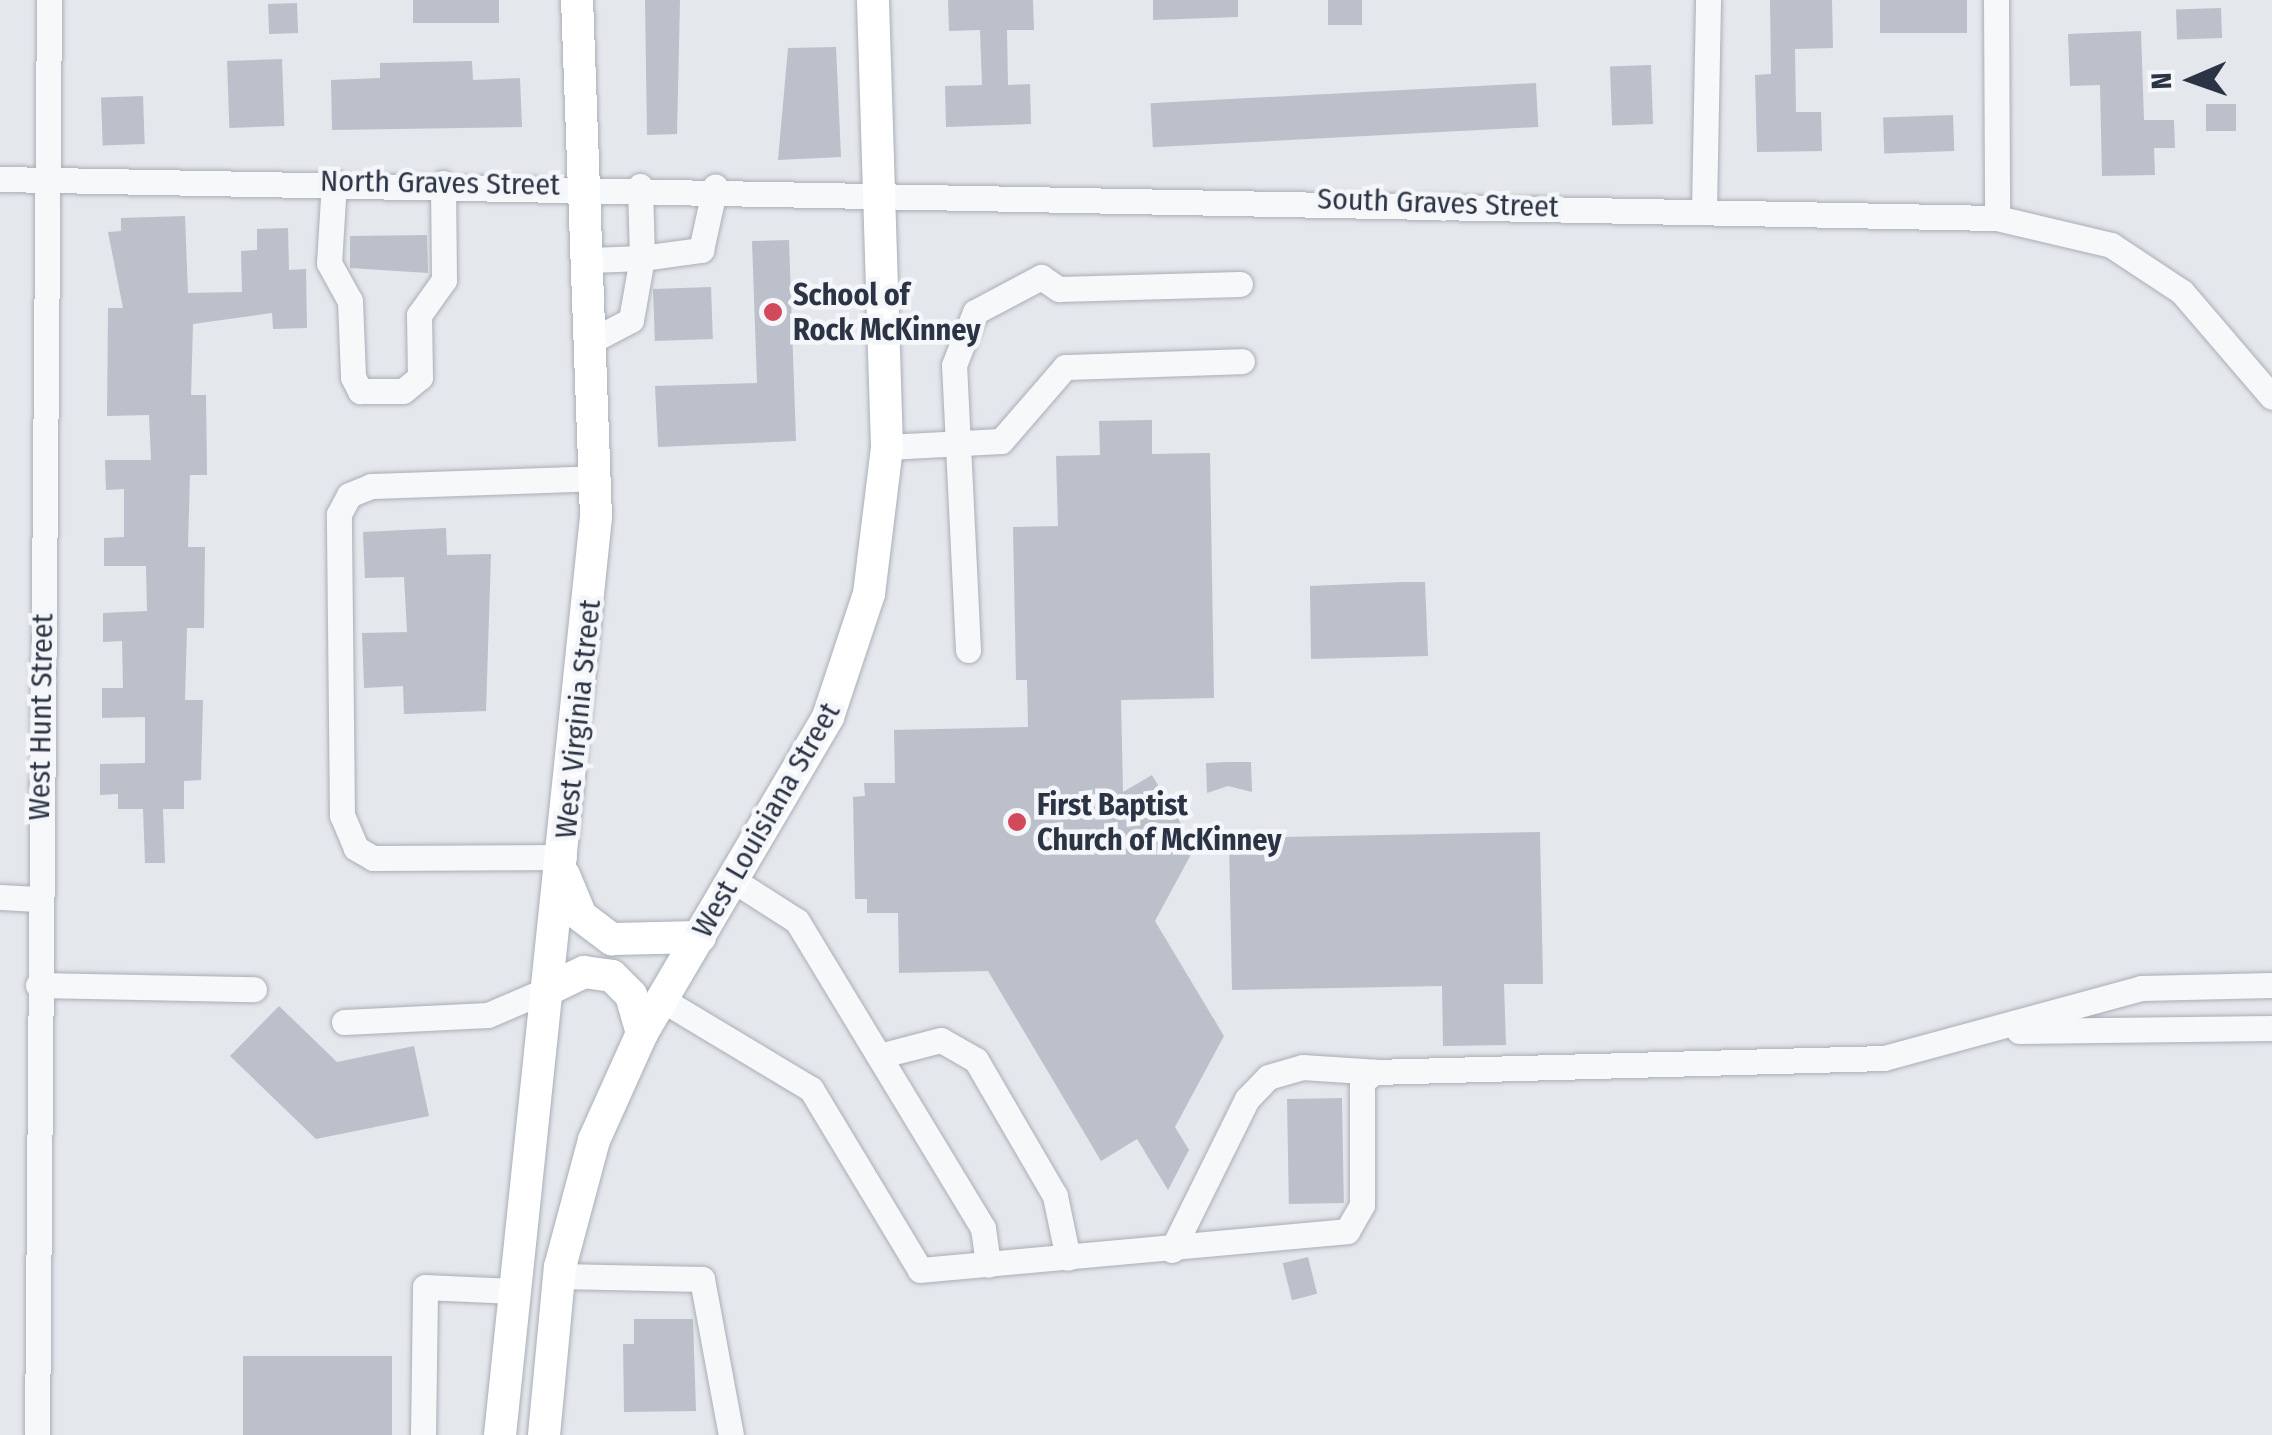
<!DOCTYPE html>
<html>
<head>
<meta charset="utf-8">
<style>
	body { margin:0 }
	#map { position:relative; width:2272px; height:1435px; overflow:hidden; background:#e4e7ec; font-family:"Fira Sans Condensed",sans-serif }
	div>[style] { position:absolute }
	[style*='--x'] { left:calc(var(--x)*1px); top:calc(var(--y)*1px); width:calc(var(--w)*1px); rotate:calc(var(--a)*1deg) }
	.building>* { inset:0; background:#bbc0ca; transform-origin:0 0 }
	.roads { filter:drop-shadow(0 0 2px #a9aeb7) drop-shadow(0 0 2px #a9aeb7) }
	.minor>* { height:25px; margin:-12.5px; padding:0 12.5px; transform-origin:12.5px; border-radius:12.5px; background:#f7f8fa }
	.major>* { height:32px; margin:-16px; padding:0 16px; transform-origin:16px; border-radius:16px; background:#fff }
	.dots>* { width:28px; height:28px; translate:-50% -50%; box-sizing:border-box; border:5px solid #f4f6f9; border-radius:50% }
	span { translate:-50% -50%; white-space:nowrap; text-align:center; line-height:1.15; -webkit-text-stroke:9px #f4f6f9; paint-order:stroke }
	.street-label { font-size:30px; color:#2b3445 }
	.poi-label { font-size:30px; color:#2b3445; font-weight:700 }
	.left { translate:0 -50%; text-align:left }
	.north { position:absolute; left:2142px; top:30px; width:100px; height:100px; -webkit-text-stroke:8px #f4f6f9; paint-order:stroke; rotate:268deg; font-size:28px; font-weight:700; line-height:40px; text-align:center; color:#2b3445 }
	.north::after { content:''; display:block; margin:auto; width:35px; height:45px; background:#2b3445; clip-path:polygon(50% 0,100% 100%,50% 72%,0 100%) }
</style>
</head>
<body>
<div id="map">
	<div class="building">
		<div style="left:413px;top:0;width:86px;height:23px"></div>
		<div style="clip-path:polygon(645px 0,680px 0,677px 134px,647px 135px)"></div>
		<div style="clip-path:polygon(948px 0,1033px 0,1034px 30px,1007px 30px,1008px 85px,1030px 84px,1031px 124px,946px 127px,945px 86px,982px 85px,980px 30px,949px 31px)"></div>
		<div style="clip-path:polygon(1153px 0,1238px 0,1238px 17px,1153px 20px)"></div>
		<div style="left:1328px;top:0;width:34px;height:25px"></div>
		<div style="clip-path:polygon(1770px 0,1832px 0,1833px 48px,1795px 49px,1796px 112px,1821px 112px,1822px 151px,1757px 152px,1755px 75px,1771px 74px)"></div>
		<div style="left:1880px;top:0;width:87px;height:33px"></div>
		<div style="left:297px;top:3px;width:30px;height:29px;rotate:88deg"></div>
		<div style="left:2221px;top:8px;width:30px;height:45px;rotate:88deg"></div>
		<div style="clip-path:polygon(2141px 31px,2144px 120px,2174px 120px,2175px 148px,2154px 148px,2155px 175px,2102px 176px,2100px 85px,2070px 86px,2068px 34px)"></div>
		<div style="clip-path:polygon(836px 47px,841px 157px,778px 160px,788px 48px)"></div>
		<div style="left:282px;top:59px;width:67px;height:55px;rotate:88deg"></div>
		<div style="clip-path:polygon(472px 61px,473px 80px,520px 78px,522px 127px,332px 130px,331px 80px,380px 78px,380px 63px)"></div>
		<div style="left:1651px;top:65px;width:59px;height:41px;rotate:88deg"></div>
		<div style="left:1536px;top:83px;width:44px;height:386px;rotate:87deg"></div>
		<div style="left:143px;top:96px;width:48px;height:42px;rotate:88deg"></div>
		<div style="left:2206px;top:104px;width:30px;height:27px"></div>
		<div style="left:1953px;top:115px;width:36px;height:70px;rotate:88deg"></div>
		<div style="clip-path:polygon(185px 216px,188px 293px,242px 292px,241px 251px,257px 250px,257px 229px,288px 228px,289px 270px,306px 269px,307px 328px,273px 329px,272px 313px,193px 324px,191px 395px,206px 395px,207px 475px,190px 475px,188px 547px,205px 547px,204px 628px,187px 628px,185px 700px,203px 700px,201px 780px,184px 781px,184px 809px,163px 809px,165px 863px,145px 863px,143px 809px,118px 809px,118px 794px,100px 795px,100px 764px,145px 763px,145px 717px,102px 718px,102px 688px,123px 688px,122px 641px,103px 642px,103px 613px,147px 611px,146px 566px,104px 566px,104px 538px,124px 537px,124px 489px,106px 490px,105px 460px,151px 460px,149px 415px,107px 416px,108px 308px,123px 308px,108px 232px,121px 231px,121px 218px)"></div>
		<div style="clip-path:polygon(427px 235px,428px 273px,350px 268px,350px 236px)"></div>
		<div style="clip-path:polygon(789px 240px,796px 441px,658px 447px,655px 386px,757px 383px,752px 241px)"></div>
		<div style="left:711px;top:287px;width:52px;height:58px;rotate:88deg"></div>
		<div style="clip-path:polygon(1152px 420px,1152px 454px,1210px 453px,1214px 698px,1121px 700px,1123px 792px,1152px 775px,1195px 847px,1155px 921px,1224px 1036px,1175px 1127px,1189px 1150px,1168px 1190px,1137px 1139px,1101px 1161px,988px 971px,899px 973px,898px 913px,867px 913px,867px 899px,855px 899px,853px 797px,865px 796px,864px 783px,895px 783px,894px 730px,1028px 727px,1027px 680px,1016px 680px,1013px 527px,1058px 526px,1056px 456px,1100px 455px,1099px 421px)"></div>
		<div style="clip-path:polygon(446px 528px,447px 555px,491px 554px,486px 711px,404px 714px,403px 686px,364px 688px,362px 633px,407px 632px,404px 577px,365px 578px,363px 532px)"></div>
		<div style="clip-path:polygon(1403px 582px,1425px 582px,1428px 656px,1311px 659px,1310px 586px)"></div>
		<div style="clip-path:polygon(1227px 762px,1251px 762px,1252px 792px,1228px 786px,1207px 793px,1206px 763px)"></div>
		<div style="clip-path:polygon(1540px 832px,1543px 984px,1504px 984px,1506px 1045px,1443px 1046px,1442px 986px,1232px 990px,1229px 838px)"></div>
		<div style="clip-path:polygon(279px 1006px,337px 1062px,414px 1046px,429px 1116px,316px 1139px,230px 1056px)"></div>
		<div style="left:1342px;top:1098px;width:105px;height:55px;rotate:89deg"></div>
		<div style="left:1308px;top:1257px;width:38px;height:26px;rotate:76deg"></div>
		<div style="clip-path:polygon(634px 1319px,693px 1319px,696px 1411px,624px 1412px,623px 1344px,634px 1344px)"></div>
		<div style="left:243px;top:1356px;width:149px;height:79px"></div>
	</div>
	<div class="roads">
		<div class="minor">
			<div style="--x:1996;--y:0;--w:218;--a:89.7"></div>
			<div style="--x:0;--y:179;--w:1997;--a:1.12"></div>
			<div style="--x:1997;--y:218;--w:117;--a:13.3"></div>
			<div style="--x:2111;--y:245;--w:85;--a:33.5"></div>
			<div style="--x:2182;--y:292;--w:138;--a:49.4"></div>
			<div style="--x:334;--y:182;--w:81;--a:93.5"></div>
			<div style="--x:329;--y:263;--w:43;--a:61.1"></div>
			<div style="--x:350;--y:301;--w:76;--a:87.7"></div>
			<div style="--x:353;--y:377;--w:16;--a:63"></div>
			<div style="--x:360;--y:391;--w:43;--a:0"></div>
			<div style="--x:403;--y:391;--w:22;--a:-39"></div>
			<div style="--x:420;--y:377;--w:62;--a:-90.9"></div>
			<div style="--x:419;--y:315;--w:43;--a:-54.5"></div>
			<div style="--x:444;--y:280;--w:97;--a:-90.6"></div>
			<div style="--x:640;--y:186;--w:72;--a:88.4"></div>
			<div style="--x:642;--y:258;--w:60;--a:-7.7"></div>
			<div style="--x:701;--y:250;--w:65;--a:-77.5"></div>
			<div style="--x:1704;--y:210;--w:210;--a:-88.9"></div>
			<div style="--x:590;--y:260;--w:52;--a:-2.2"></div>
			<div style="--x:642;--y:258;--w:63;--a:100.1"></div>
			<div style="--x:631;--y:320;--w:43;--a:152.2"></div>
			<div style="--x:887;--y:447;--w:114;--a:-3"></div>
			<div style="--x:1001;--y:441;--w:98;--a:-49.1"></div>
			<div style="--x:1065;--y:367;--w:177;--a:-1.9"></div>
			<div style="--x:968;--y:650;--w:285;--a:-92.8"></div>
			<div style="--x:954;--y:365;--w:57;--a:-68.4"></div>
			<div style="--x:975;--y:312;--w:75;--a:-27.9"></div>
			<div style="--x:1041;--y:277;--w:22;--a:34"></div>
			<div style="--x:1059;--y:289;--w:181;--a:-1.6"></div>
			<div style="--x:564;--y:857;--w:191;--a:179.7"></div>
			<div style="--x:373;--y:858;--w:20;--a:-150"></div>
			<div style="--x:356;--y:848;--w:36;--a:-113"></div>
			<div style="--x:342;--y:815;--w:301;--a:-90.6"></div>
			<div style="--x:339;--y:514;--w:21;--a:-62"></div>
			<div style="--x:349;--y:495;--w:24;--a:-22"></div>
			<div style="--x:371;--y:486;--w:226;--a:-2"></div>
			<div style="--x:736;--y:882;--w:72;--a:32.6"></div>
			<div style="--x:797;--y:921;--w:359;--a:58.8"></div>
			<div style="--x:983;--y:1228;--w:37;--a:82"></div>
			<div style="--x:0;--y:897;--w:38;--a:3"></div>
			<div style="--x:38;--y:985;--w:216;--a:1.1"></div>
			<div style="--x:661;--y:999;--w:175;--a:31"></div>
			<div style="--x:811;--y:1089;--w:211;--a:58.9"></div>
			<div style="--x:920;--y:1270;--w:429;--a:-5.2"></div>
			<div style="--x:1347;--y:1231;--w:30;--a:-60"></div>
			<div style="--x:1362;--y:1205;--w:123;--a:-90"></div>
			<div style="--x:1362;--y:1082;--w:16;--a:-40"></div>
			<div style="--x:1374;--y:1072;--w:510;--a:-1.57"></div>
			<div style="--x:1884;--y:1058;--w:266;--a:-15.2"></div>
			<div style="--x:2141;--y:988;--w:131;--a:-1.3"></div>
			<div style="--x:344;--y:1022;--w:144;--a:-2.8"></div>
			<div style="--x:488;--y:1015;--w:69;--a:-23.2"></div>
			<div style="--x:2019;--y:1031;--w:253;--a:-0.7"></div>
			<div style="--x:879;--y:1056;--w:64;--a:-14.5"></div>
			<div style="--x:941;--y:1040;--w:40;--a:29.7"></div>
			<div style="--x:976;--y:1060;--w:157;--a:59.8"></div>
			<div style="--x:1055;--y:1196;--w:63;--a:78.2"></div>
			<div style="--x:1172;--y:1250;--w:169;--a:-63.6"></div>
			<div style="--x:1247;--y:1099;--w:30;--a:-46"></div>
			<div style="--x:1268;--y:1077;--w:36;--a:-16"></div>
			<div style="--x:1303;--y:1067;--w:75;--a:3.8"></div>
			<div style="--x:559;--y:1276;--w:143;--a:1.2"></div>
			<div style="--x:702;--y:1279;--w:159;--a:79.5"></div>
			<div style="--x:37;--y:1435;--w:1435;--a:-89.52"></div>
			<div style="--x:423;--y:1435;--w:148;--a:-89.2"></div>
			<div style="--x:425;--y:1287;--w:88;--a:2.6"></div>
		</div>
		<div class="major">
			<div style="--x:564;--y:875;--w:44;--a:67.5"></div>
			<div style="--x:581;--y:916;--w:39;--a:37"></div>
			<div style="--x:612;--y:939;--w:88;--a:-1.3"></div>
			<div style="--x:551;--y:988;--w:37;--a:-26"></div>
			<div style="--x:584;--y:972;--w:28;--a:8"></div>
			<div style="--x:612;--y:976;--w:27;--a:45"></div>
			<div style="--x:631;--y:995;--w:40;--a:74"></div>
			<div style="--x:500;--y:1435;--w:923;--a:-84.03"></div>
			<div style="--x:596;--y:517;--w:517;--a:-92.1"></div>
			<div style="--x:544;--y:1435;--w:169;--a:-84.6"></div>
			<div style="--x:560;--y:1267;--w:131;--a:-75"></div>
			<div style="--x:594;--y:1140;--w:117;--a:-65.8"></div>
			<div style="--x:642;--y:1033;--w:367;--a:-59.5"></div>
			<div style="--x:828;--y:717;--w:130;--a:-71.6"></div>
			<div style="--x:869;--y:594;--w:148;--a:-83"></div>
			<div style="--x:887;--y:447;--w:447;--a:-91.8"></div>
		</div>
	</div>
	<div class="dots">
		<div style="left:773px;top:312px;background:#d1495b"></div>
		<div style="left:1017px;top:822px;background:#d1495b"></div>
	</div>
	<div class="street-label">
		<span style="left:440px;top:183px;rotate:1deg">North Graves Street</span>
		<span style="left:1438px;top:203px;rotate:2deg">South Graves Street</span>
		<span style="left:41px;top:717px;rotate:-89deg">West Hunt Street</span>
		<span style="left:578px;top:719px;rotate:-84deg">West Virginia Street</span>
		<span style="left:766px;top:820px;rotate:-60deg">West Louisiana Street</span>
	</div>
	<div class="poi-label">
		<span class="left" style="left:793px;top:312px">School of<br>Rock McKinney</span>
		<span class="left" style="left:1037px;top:822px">First Baptist<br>Church of McKinney</span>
	</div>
	<div class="north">N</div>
</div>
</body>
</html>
